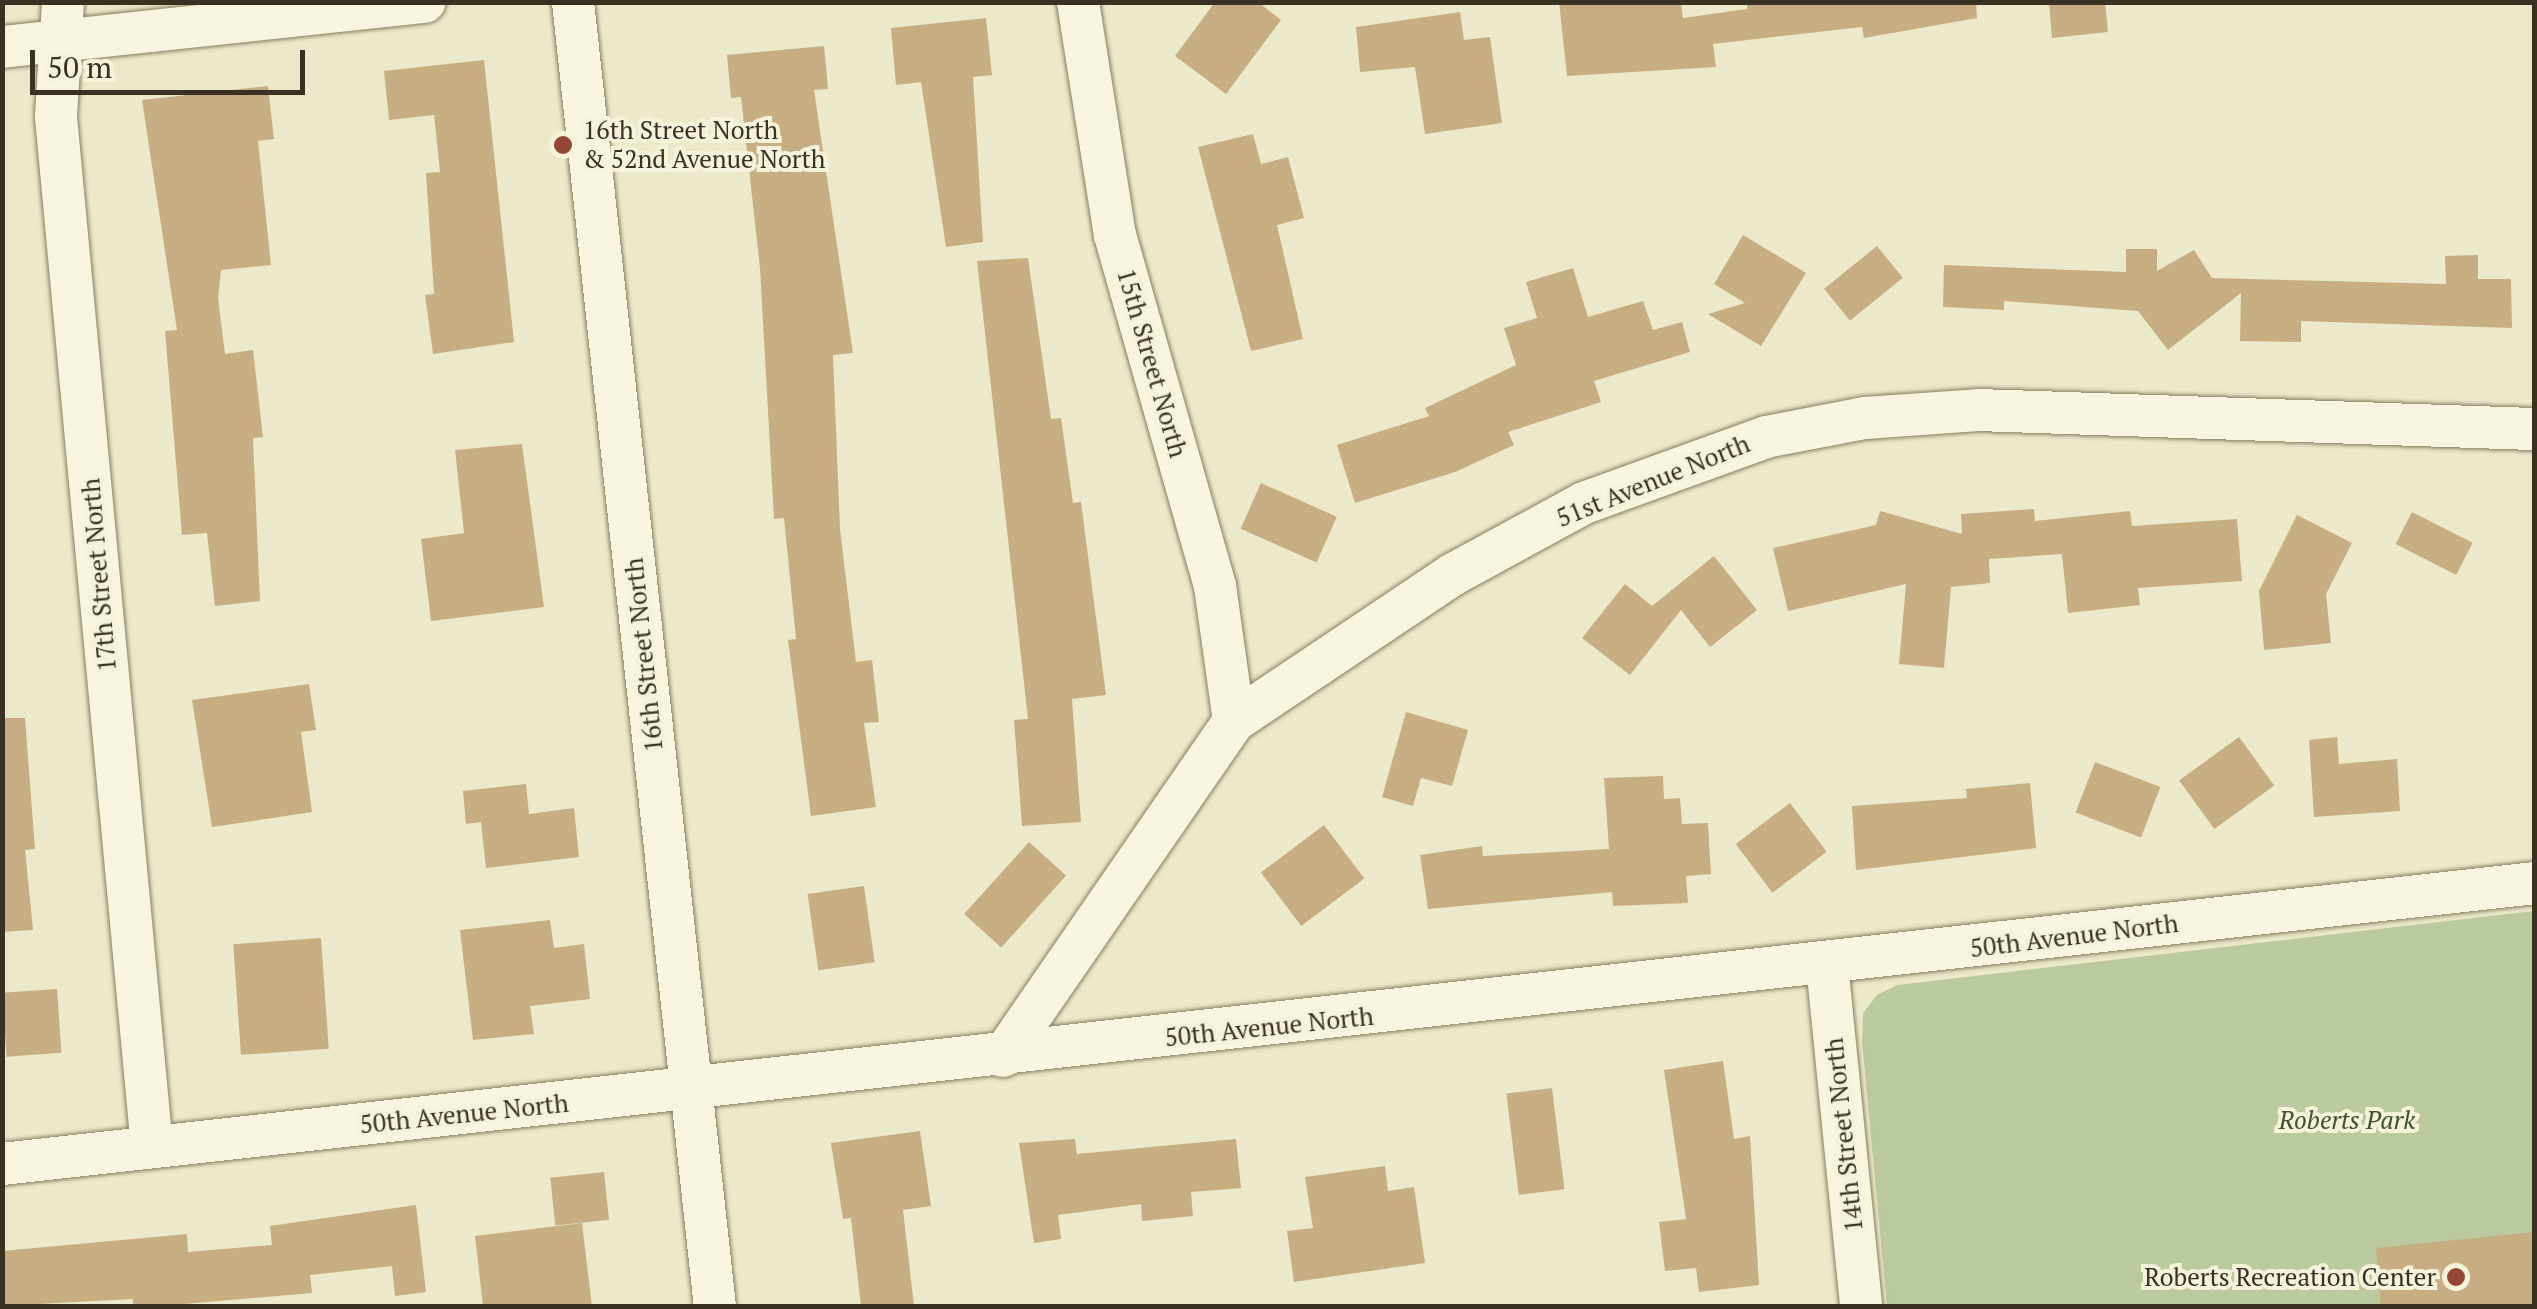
<!DOCTYPE html>
<html>
<head>
<meta charset="utf-8">
<style>
	body { margin:0 }
	#map { position:relative; width:2537px; height:1309px; overflow:hidden; background:#ece9ca; font-family:"PT Serif",serif }
	div>[style] { position:absolute }
	[style*='--x'] { left:calc(var(--x)*1px); top:calc(var(--y)*1px); width:calc(var(--w)*1px); rotate:calc(var(--a)*1deg) }
	.green>* { inset:0; background:#bbca9e }
	.building>* { inset:0; background:#c7ad82; transform-origin:0 0 }
	.roads { filter:drop-shadow(0 0 2px #877d5f) drop-shadow(0 0 2px #877d5f) }
	.minor>* { height:42px; margin:-21px; padding:0 21px; transform-origin:21px; border-radius:21px; background:#f7f5dd }
	.dots>* { width:28px; height:28px; translate:-50% -50%; box-sizing:border-box; border:5px solid #f4f2d9; border-radius:50% }
	span { translate:-50% -50%; white-space:nowrap; text-align:center; line-height:1.15; -webkit-text-stroke:8px #f4f2d9; paint-order:stroke }
	.poi-label { font-size:25px; color:#393222 }
	.left { translate:0 -50%; text-align:left }
	.right { translate:-100% -50%; text-align:right }
	.street-label { font-size:25px; color:#393222 }
	.park-label { font-size:25px; color:#41542a; font-style:italic }
	.frame { position:absolute; inset:0; border:5px solid #393222; pointer-events:none }
	.scale { position:absolute; left:30px; top:50px; width:275px; height:45px; box-sizing:border-box; border:5px solid #393222; border-top:0; padding-left:12px; font-size:30px; line-height:35px; white-space:nowrap; color:#393222; -webkit-text-stroke:8px #f4f2d9; paint-order:stroke }
</style>
</head>
<body>
<div id="map">
	<div class="green">
		<div style="clip-path:polygon(2534px 911px,2534px 1306px,1887px 1306px,1862px 1042px,1863px 1013px,1877px 995px,1897px 985px)"></div>
	</div>
	<div class="building">
		<div style="clip-path:polygon(1215px 2px,1258px 2px,1281px 20px,1226px 94px,1175px 56px)"></div>
		<div style="clip-path:polygon(1559px 2px,1681px 2px,1683px 18px,1747px 9px,1747px 2px,1976px 2px,1977px 18px,1864px 38px,1862px 27px,1713px 44px,1716px 67px,1567px 76px)"></div>
		<div style="clip-path:polygon(2049px 2px,2105px 2px,2108px 32px,2052px 38px)"></div>
		<div style="clip-path:polygon(1460px 12px,1464px 40px,1490px 37px,1502px 123px,1425px 134px,1415px 67px,1360px 72px,1356px 27px)"></div>
		<div style="clip-path:polygon(986px 18px,992px 75px,973px 77px,983px 242px,946px 247px,921px 82px,896px 85px,891px 28px)"></div>
		<div style="clip-path:polygon(824px 46px,828px 89px,814px 90px,853px 353px,833px 355px,840px 529px,856px 662px,872px 660px,879px 722px,864px 723px,876px 807px,811px 816px,788px 640px,796px 639px,784px 518px,774px 519px,760px 268px,741px 97px,731px 98px,727px 55px)"></div>
		<div style="clip-path:polygon(484px 60px,514px 342px,433px 354px,425px 295px,434px 294px,426px 173px,440px 172px,434px 115px,389px 120px,384px 71px)"></div>
		<div style="clip-path:polygon(268px 86px,274px 139px,258px 141px,271px 265px,221px 270px,218px 298px,225px 354px,253px 350px,263px 437px,253px 438px,260px 601px,215px 606px,207px 533px,182px 535px,165px 331px,177px 330px,142px 100px)"></div>
		<div style="clip-path:polygon(1253px 134px,1261px 164px,1288px 157px,1304px 218px,1277px 225px,1303px 339px,1251px 351px,1198px 147px)"></div>
		<div style="clip-path:polygon(1743px 235px,1806px 273px,1761px 346px,1708px 314px,1745px 303px,1714px 284px)"></div>
		<div style="left:1877px;top:246px;width:41px;height:68px;rotate:51deg"></div>
		<div style="clip-path:polygon(2126px 249px,2157px 249px,2157px 271px,2194px 250px,2212px 278px,2446px 284px,2445px 256px,2478px 255px,2478px 279px,2511px 279px,2512px 328px,2301px 321px,2301px 342px,2240px 341px,2241px 293px,2168px 350px,2138px 311px,2004px 301px,2004px 310px,1943px 307px,1944px 265px,2126px 272px)"></div>
		<div style="clip-path:polygon(1028px 258px,1051px 419px,1061px 418px,1073px 503px,1081px 502px,1106px 695px,1072px 699px,1081px 822px,1022px 826px,1014px 720px,1028px 719px,977px 261px)"></div>
		<div style="clip-path:polygon(1573px 268px,1588px 317px,1643px 301px,1653px 330px,1682px 322px,1690px 352px,1594px 381px,1601px 402px,1508px 432px,1514px 445px,1455px 472px,1355px 503px,1337px 445px,1429px 416px,1425px 408px,1516px 365px,1504px 328px,1537px 318px,1526px 282px)"></div>
		<div style="clip-path:polygon(522px 444px,544px 607px,431px 621px,421px 539px,464px 533px,455px 450px)"></div>
		<div style="left:1261px;top:483px;width:83px;height:50px;rotate:24deg"></div>
		<div style="clip-path:polygon(2034px 509px,2035px 521px,2130px 511px,2132px 526px,2237px 519px,2242px 581px,2138px 588px,2140px 605px,2068px 613px,2062px 554px,1989px 559px,1990px 583px,1951px 587px,1944px 668px,1899px 664px,1906px 584px,1788px 611px,1773px 548px,1876px 525px,1880px 511px,1962px 534px,1961px 514px)"></div>
		<div style="left:2412px;top:512px;width:68px;height:36px;rotate:27deg"></div>
		<div style="clip-path:polygon(2297px 515px,2352px 543px,2326px 594px,2331px 643px,2264px 650px,2259px 591px)"></div>
		<div style="clip-path:polygon(1714px 556px,1757px 610px,1710px 647px,1681px 610px,1630px 675px,1582px 638px,1625px 584px,1652px 606px)"></div>
		<div style="clip-path:polygon(309px 684px,316px 730px,301px 732px,312px 812px,212px 827px,192px 700px)"></div>
		<div style="clip-path:polygon(1406px 712px,1468px 730px,1452px 786px,1421px 778px,1413px 806px,1382px 797px)"></div>
		<div style="clip-path:polygon(2px 718px,25px 718px,35px 849px,25px 850px,33px 930px,2px 932px)"></div>
		<div style="left:2239px;top:737px;width:60px;height:74px;rotate:54deg"></div>
		<div style="clip-path:polygon(2337px 737px,2339px 764px,2397px 759px,2400px 811px,2314px 817px,2309px 740px)"></div>
		<div style="left:2095px;top:762px;width:70px;height:54px;rotate:21deg"></div>
		<div style="clip-path:polygon(1663px 776px,1664px 799px,1680px 798px,1682px 824px,1708px 823px,1711px 874px,1686px 876px,1688px 903px,1613px 906px,1612px 892px,1428px 909px,1420px 855px,1482px 846px,1483px 856px,1609px 849px,1604px 778px)"></div>
		<div style="clip-path:polygon(2030px 783px,2036px 848px,1856px 870px,1852px 806px,1967px 798px,1966px 789px)"></div>
		<div style="clip-path:polygon(526px 784px,529px 814px,574px 808px,579px 857px,486px 868px,481px 822px,466px 824px,463px 791px)"></div>
		<div style="left:1790px;top:803px;width:61px;height:68px;rotate:53deg"></div>
		<div style="left:1324px;top:825px;width:67px;height:79px;rotate:53deg"></div>
		<div style="left:1029px;top:842px;width:50px;height:97px;rotate:42deg"></div>
		<div style="left:864px;top:886px;width:77px;height:57px;rotate:82deg"></div>
		<div style="clip-path:polygon(550px 920px,554px 948px,584px 944px,590px 999px,530px 1006px,534px 1034px,473px 1040px,460px 930px)"></div>
		<div style="left:321px;top:938px;width:111px;height:88px;rotate:86deg"></div>
		<div style="left:57px;top:989px;width:64px;height:55px;rotate:86deg"></div>
		<div style="clip-path:polygon(1723px 1061px,1734px 1139px,1750px 1136px,1759px 1285px,1699px 1292px,1696px 1268px,1665px 1271px,1659px 1222px,1686px 1219px,1664px 1070px)"></div>
		<div style="left:1552px;top:1088px;width:102px;height:46px;rotate:83deg"></div>
		<div style="clip-path:polygon(920px 1131px,931px 1206px,903px 1210px,914px 1306px,861px 1306px,851px 1218px,843px 1219px,831px 1143px)"></div>
		<div style="clip-path:polygon(1075px 1139px,1077px 1154px,1236px 1139px,1241px 1188px,1191px 1192px,1193px 1216px,1142px 1221px,1141px 1204px,1058px 1215px,1061px 1239px,1034px 1243px,1019px 1143px)"></div>
		<div style="clip-path:polygon(1385px 1166px,1388px 1191px,1414px 1187px,1425px 1263px,1294px 1282px,1287px 1231px,1313px 1228px,1305px 1177px)"></div>
		<div style="left:604px;top:1172px;width:48px;height:54px;rotate:84deg"></div>
		<div style="clip-path:polygon(416px 1205px,426px 1292px,395px 1296px,392px 1266px,310px 1275px,312px 1293px,161px 1306px,133px 1306px,133px 1299px,2px 1306px,2px 1251px,187px 1234px,188px 1252px,272px 1245px,270px 1226px)"></div>
		<div style="clip-path:polygon(582px 1223px,592px 1306px,483px 1306px,475px 1236px)"></div>
		<div style="clip-path:polygon(2534px 1232px,2534px 1306px,2381px 1306px,2376px 1248px)"></div>
	</div>
	<div class="roads">
		<div class="minor">
			<div style="--x:63;--y:2;--w:115;--a:93.5"></div>
			<div style="--x:56;--y:117;--w:1034;--a:84.68"></div>
			<div style="--x:573;--y:2;--w:1312;--a:83.79"></div>
			<div style="--x:1078;--y:2;--w:236;--a:81"></div>
			<div style="--x:1115;--y:235;--w:365;--a:74.1"></div>
			<div style="--x:1215;--y:586;--w:136;--a:82"></div>
			<div style="--x:2;--y:47;--w:425;--a:-6.1"></div>
			<div style="--x:1827;--y:964;--w:344;--a:84.3"></div>
			<div style="--x:1003;--y:1056;--w:407;--a:-55.4"></div>
			<div style="--x:1234;--y:721;--w:262;--a:-33.8"></div>
			<div style="--x:1452;--y:575;--w:150;--a:-28.6"></div>
			<div style="--x:1584;--y:503;--w:194;--a:-19.9"></div>
			<div style="--x:1766;--y:437;--w:101;--a:-10.9"></div>
			<div style="--x:1865;--y:418;--w:113;--a:-4"></div>
			<div style="--x:1978;--y:410;--w:556;--a:1.96"></div>
			<div style="--x:2;--y:1164;--w:2548;--a:-6.33"></div>
		</div>
	</div>
	<div class="dots">
		<div style="left:563px;top:145px;background:#924633"></div>
		<div style="left:2456px;top:1277px;background:#924633"></div>
	</div>
	<div class="poi-label">
		<span class="left" style="left:583px;top:145px">16th Street North<br>&amp; 52nd Avenue North</span>
		<span class="right" style="left:2436px;top:1277px">Roberts Recreation Center</span>
	</div>
	<div class="street-label">
		<span style="left:1152px;top:363px;rotate:74deg">15th Street North</span>
		<span style="left:1653px;top:481px;rotate:-22deg">51st Avenue North</span>
		<span style="left:99px;top:575px;rotate:-95deg">17th Street North</span>
		<span style="left:644px;top:655px;rotate:-96deg">16th Street North</span>
		<span style="left:2074px;top:936px;rotate:-7deg">50th Avenue North</span>
		<span style="left:1269px;top:1027px;rotate:-6deg">50th Avenue North</span>
		<span style="left:464px;top:1114px;rotate:-6deg">50th Avenue North</span>
		<span style="left:1844px;top:1135px;rotate:-96deg">14th Street North</span>
	</div>
	<div class="park-label">
		<span style="left:2347px;top:1120px">Roberts Park</span>
	</div>
	<div class="frame"></div>
	<div class="scale">50 m</div>
</div>
</body>
</html>
